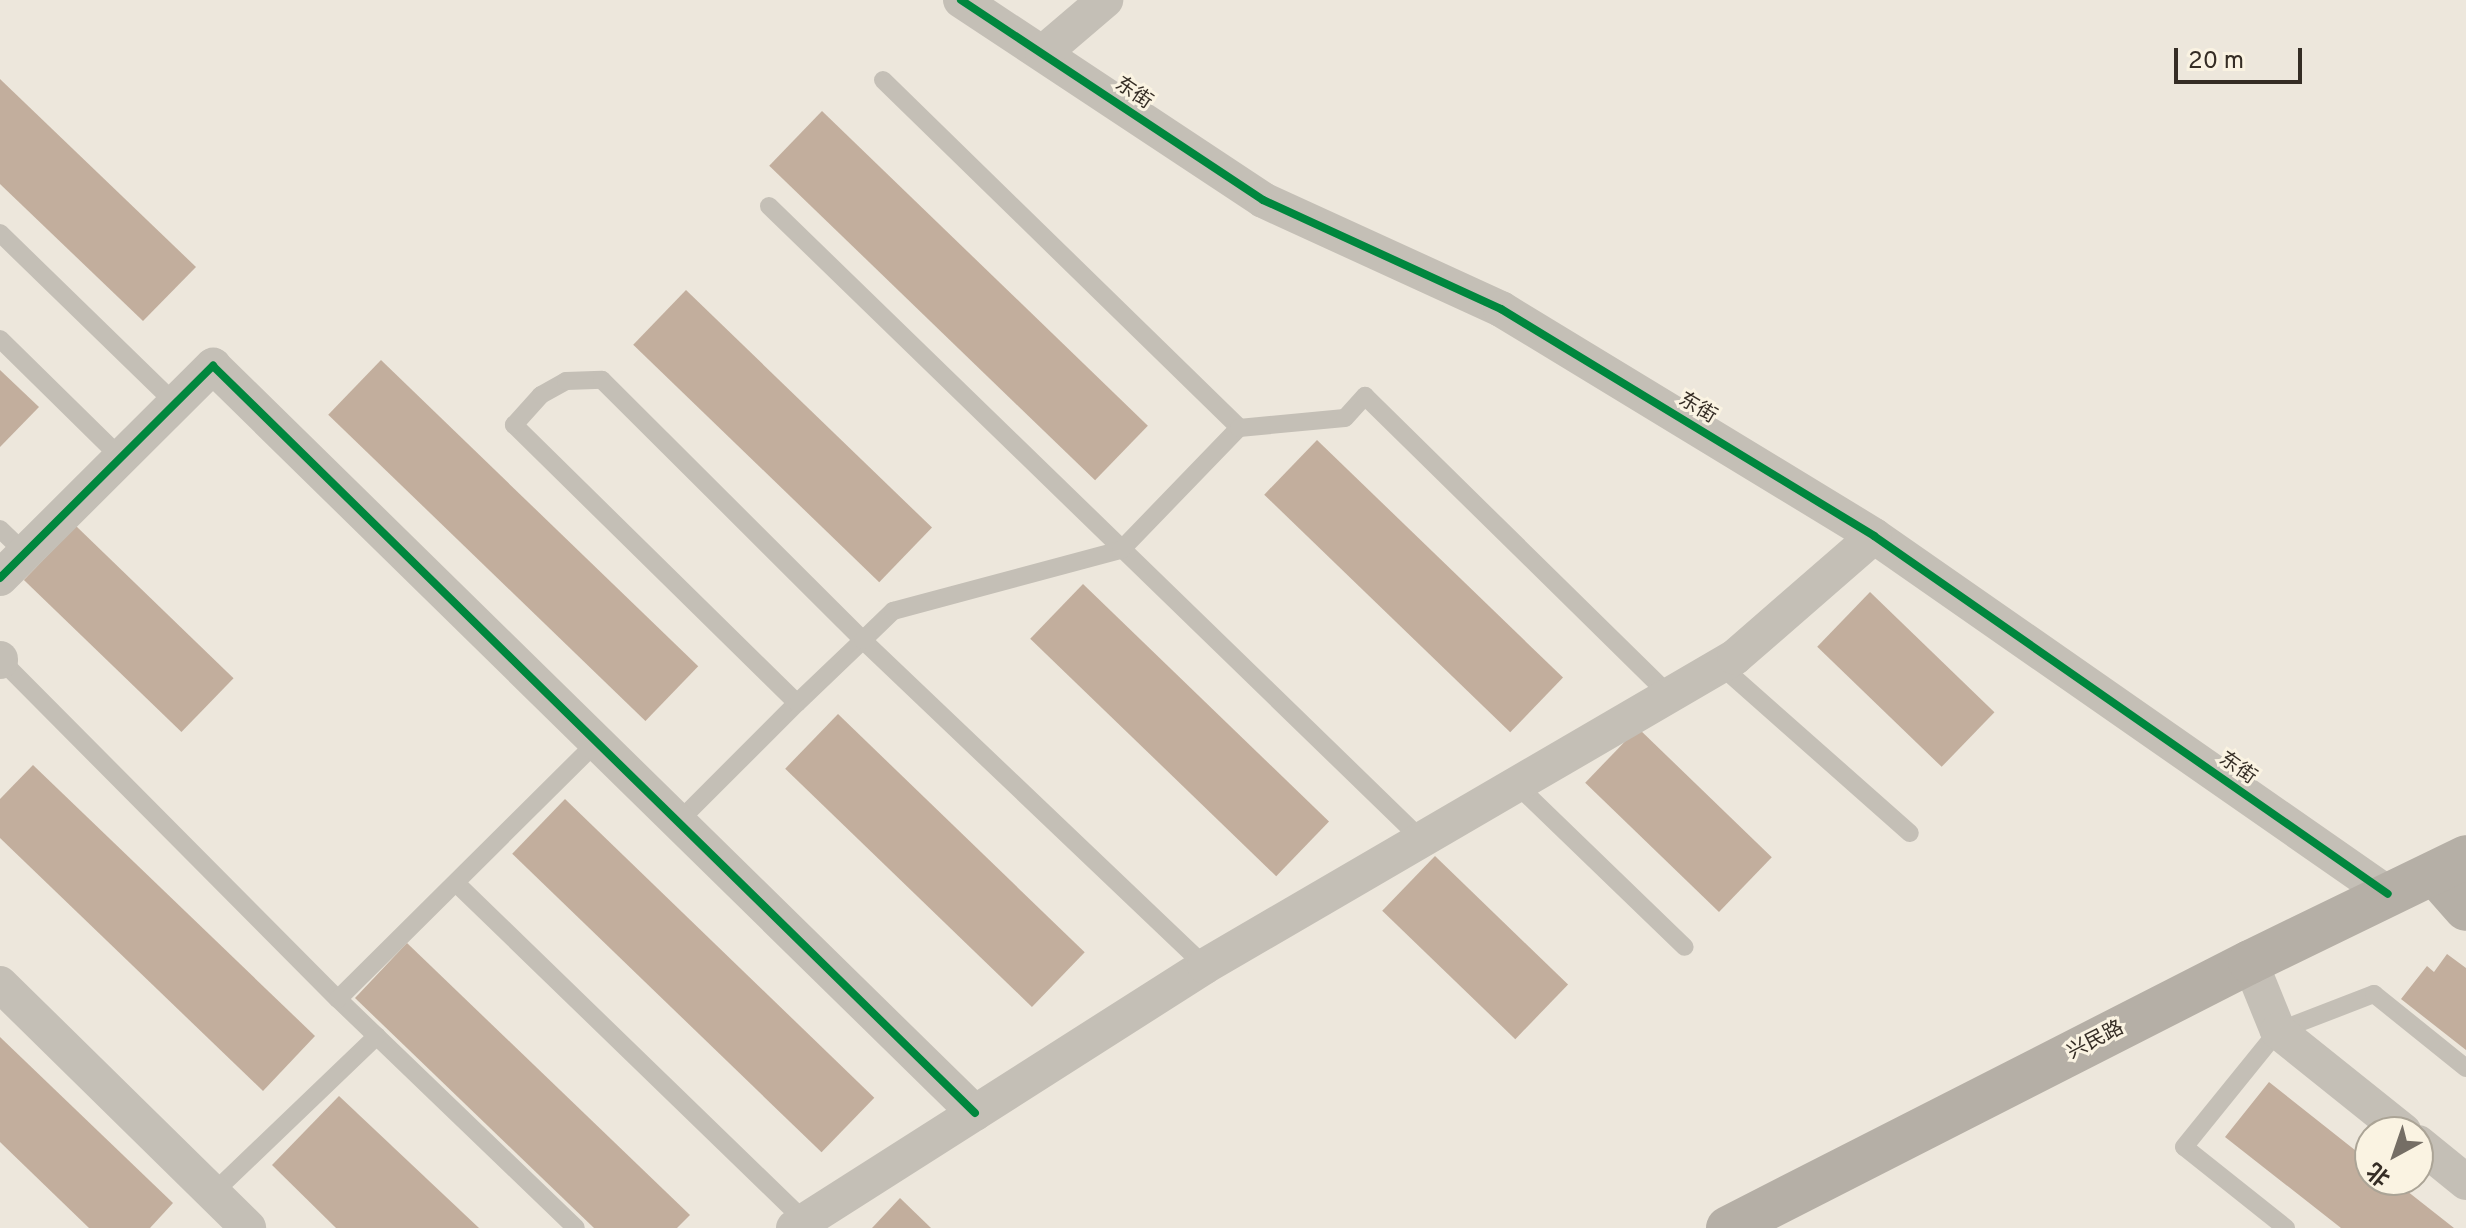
<!DOCTYPE html>
<html>
<head>
<meta charset="utf-8">
<style>
	body { margin:0 }
	#map { position:relative; width:2466px; height:1228px; overflow:hidden; background:#ede7dc; font-family:Overpass,"Noto Sans SC",sans-serif }
	div>[style] { position:absolute }
	[style*='--x'] { left:calc(var(--x)*1px); top:calc(var(--y)*1px); width:calc(var(--w)*1px); rotate:calc(var(--a)*1deg) }
	.building>* { inset:0; background:#c2ae9d; transform-origin:0 0 }
	.lane>* { height:18px; margin:-9px; padding:0 9px; transform-origin:9px; border-radius:9px; background:#c4bfb6 }
	.street>* { height:36px; margin:-18px; padding:0 18px; transform-origin:18px; border-radius:18px; background:#c4bfb6 }
	.secondary>* { height:44px; margin:-22px; padding:0 22px; transform-origin:22px; border-radius:22px; background:#b5afa6 }
	.cycleway>* { height:8px; margin:-4px; padding:0 4px; transform-origin:4px; border-radius:4px; background:#00873e }
	span { translate:-50% -50%; white-space:nowrap; text-align:center; line-height:1.15; -webkit-text-stroke:6px #faf3e2; paint-order:stroke }
	.street-label { font-size:20px; color:#352d25 }
	.north { position:absolute; left:2354px; top:1116px; width:80px; height:80px; box-sizing:border-box; background:#faf3e2; border:2px solid #aba496; border-radius:50%; rotate:220deg; font-size:22px; font-weight:700; line-height:32px; text-align:center; color:#352d25 }
	.north::after { content:''; display:block; margin:auto; width:28px; height:36px; background:#756e65; clip-path:polygon(50% 0,100% 100%,50% 72%,0 100%) }
	.scale { position:absolute; left:2174px; top:48px; width:128px; height:36px; box-sizing:border-box; border:4px solid #352d25; border-top:0; padding-left:10px; font-size:24px; line-height:28px; white-space:nowrap; color:#352d25; -webkit-text-stroke:6px #faf3e2; paint-order:stroke }
</style>
</head>
<body>
<div id="map">
	<div class="building">
		<div style="clip-path:polygon(0 79px,196px 267px,143px 321px,0 184px)"></div>
		<div style="left:822px;top:111px;width:453px;height:76px;rotate:44deg"></div>
		<div style="left:686px;top:290px;width:342px;height:76px;rotate:44deg"></div>
		<div style="left:381px;top:360px;width:441px;height:76px;rotate:44deg"></div>
		<div style="clip-path:polygon(0 370px,39px 407px,0 447px)"></div>
		<div style="left:1317px;top:440px;width:342px;height:76px;rotate:44deg"></div>
		<div style="left:76px;top:526px;width:219px;height:75px;rotate:44deg"></div>
		<div style="left:1083px;top:584px;width:342px;height:76px;rotate:44deg"></div>
		<div style="left:1870px;top:592px;width:173px;height:76px;rotate:44deg"></div>
		<div style="left:838px;top:714px;width:343px;height:76px;rotate:44deg"></div>
		<div style="left:1638px;top:728px;width:186px;height:76px;rotate:44deg"></div>
		<div style="clip-path:polygon(33px 765px,315px 1036px,263px 1091px,0 838px,0 799px)"></div>
		<div style="left:565px;top:799px;width:430px;height:76px;rotate:44deg"></div>
		<div style="left:1435px;top:856px;width:185px;height:76px;rotate:44deg"></div>
		<div style="clip-path:polygon(407px 943px,690px 1215px,677px 1228px,594px 1228px,355px 998px)"></div>
		<div style="clip-path:polygon(2447px 954px,2466px 968px,2466px 1050px,2401px 999px,2427px 966px,2434px 972px)"></div>
		<div style="clip-path:polygon(0 1037px,173px 1203px,150px 1228px,89px 1228px,0 1142px)"></div>
		<div style="clip-path:polygon(2269px 1082px,2370px 1162px,2370px 1180px,2393px 1180px,2454px 1228px,2341px 1228px,2225px 1137px)"></div>
		<div style="clip-path:polygon(339px 1096px,479px 1228px,336px 1228px,272px 1165px)"></div>
		<div style="clip-path:polygon(900px 1198px,931px 1228px,872px 1228px)"></div>
	</div>
	<div class="lane">
		<div style="--x:883;--y:80;--w:498;--a:44.3"></div>
		<div style="--x:769;--y:206;--w:910;--a:44.15"></div>
		<div style="--x:0;--y:233;--w:244;--a:44.2"></div>
		<div style="--x:0;--y:339;--w:168;--a:44.5"></div>
		<div style="--x:0;--y:529;--w:35;--a:44"></div>
		<div style="--x:1;--y:660;--w:478;--a:45.2"></div>
		<div style="--x:338;--y:999;--w:330;--a:43.9"></div>
		<div style="--x:1721;--y:666;--w:252;--a:41.5"></div>
		<div style="--x:1517;--y:785;--w:233;--a:44"></div>
		<div style="--x:678;--y:822;--w:168;--a:-45"></div>
		<div style="--x:797;--y:703;--w:397;--a:-135.5"></div>
		<div style="--x:514;--y:425;--w:40;--a:-48"></div>
		<div style="--x:541;--y:395;--w:29;--a:-29"></div>
		<div style="--x:566;--y:381;--w:36;--a:-2"></div>
		<div style="--x:602;--y:380;--w:368;--a:44.9"></div>
		<div style="--x:863;--y:640;--w:91;--a:136.3"></div>
		<div style="--x:456;--y:883;--w:486;--a:44.1"></div>
		<div style="--x:1205;--y:966;--w:472;--a:-136.4"></div>
		<div style="--x:863;--y:640;--w:42;--a:-44"></div>
		<div style="--x:893;--y:611;--w:236;--a:-15"></div>
		<div style="--x:1121;--y:550;--w:170;--a:-46"></div>
		<div style="--x:1239;--y:428;--w:106;--a:-5.4"></div>
		<div style="--x:1345;--y:418;--w:30;--a:-48"></div>
		<div style="--x:1365;--y:396;--w:428;--a:44.5"></div>
		<div style="--x:338;--y:999;--w:365;--a:-44.8"></div>
		<div style="--x:213;--y:1193;--w:227;--a:-43.8"></div>
		<div style="--x:2286;--y:1228;--w:130;--a:-141.5"></div>
		<div style="--x:2184;--y:1147;--w:149;--a:-51"></div>
		<div style="--x:2278;--y:1031;--w:103;--a:-21.1"></div>
		<div style="--x:2374;--y:994;--w:118;--a:38.8"></div>
	</div>
	<div class="street">
		<div style="--x:961;--y:0;--w:362;--a:33.5"></div>
		<div style="--x:1263;--y:200;--w:262;--a:24.6"></div>
		<div style="--x:1501;--y:309;--w:437;--a:31.3"></div>
		<div style="--x:1874;--y:536;--w:626;--a:34.86"></div>
		<div style="--x:1043;--y:53;--w:82;--a:-40.5"></div>
		<div style="--x:0;--y:578;--w:301;--a:-44.9"></div>
		<div style="--x:213;--y:366;--w:1067;--a:44.43"></div>
		<div style="--x:0;--y:659;--w:2;--a:90"></div>
		<div style="--x:2250;--y:962;--w:74;--a:67.9"></div>
		<div style="--x:2278;--y:1031;--w:161;--a:38.7"></div>
		<div style="--x:0;--y:984;--w:348;--a:44.5"></div>
		<div style="--x:2418;--y:1143;--w:62;--a:39.1"></div>
		<div style="--x:794;--y:1228;--w:487;--a:-32.5"></div>
		<div style="--x:1205;--y:966;--w:613;--a:-30.24"></div>
		<div style="--x:1735;--y:657;--w:184;--a:-41"></div>
	</div>
	<div class="secondary">
		<div style="--x:2436;--y:875;--w:45;--a:48.6"></div>
		<div style="--x:1728;--y:1228;--w:586;--a:-27"></div>
		<div style="--x:2250;--y:962;--w:240;--a:-25.9"></div>
	</div>
	<div class="cycleway">
		<div style="--x:961;--y:0;--w:362;--a:33.5"></div>
		<div style="--x:1263;--y:200;--w:262;--a:24.6"></div>
		<div style="--x:1501;--y:309;--w:437;--a:31.3"></div>
		<div style="--x:1874;--y:536;--w:626;--a:34.86"></div>
		<div style="--x:0;--y:578;--w:301;--a:-44.9"></div>
		<div style="--x:213;--y:366;--w:1067;--a:44.43"></div>
	</div>
	<div class="street-label">
		<span style="left:1133px;top:94px;rotate:34deg">东街</span>
		<span style="left:1697px;top:409px;rotate:31deg">东街</span>
		<span style="left:2237px;top:769px;rotate:35deg">东街</span>
		<span style="left:2096px;top:1041px;rotate:-27deg">兴民路</span>
	</div>
	<div class="north">北</div>
	<div class="scale">20 m</div>
</div>
</body>
</html>
